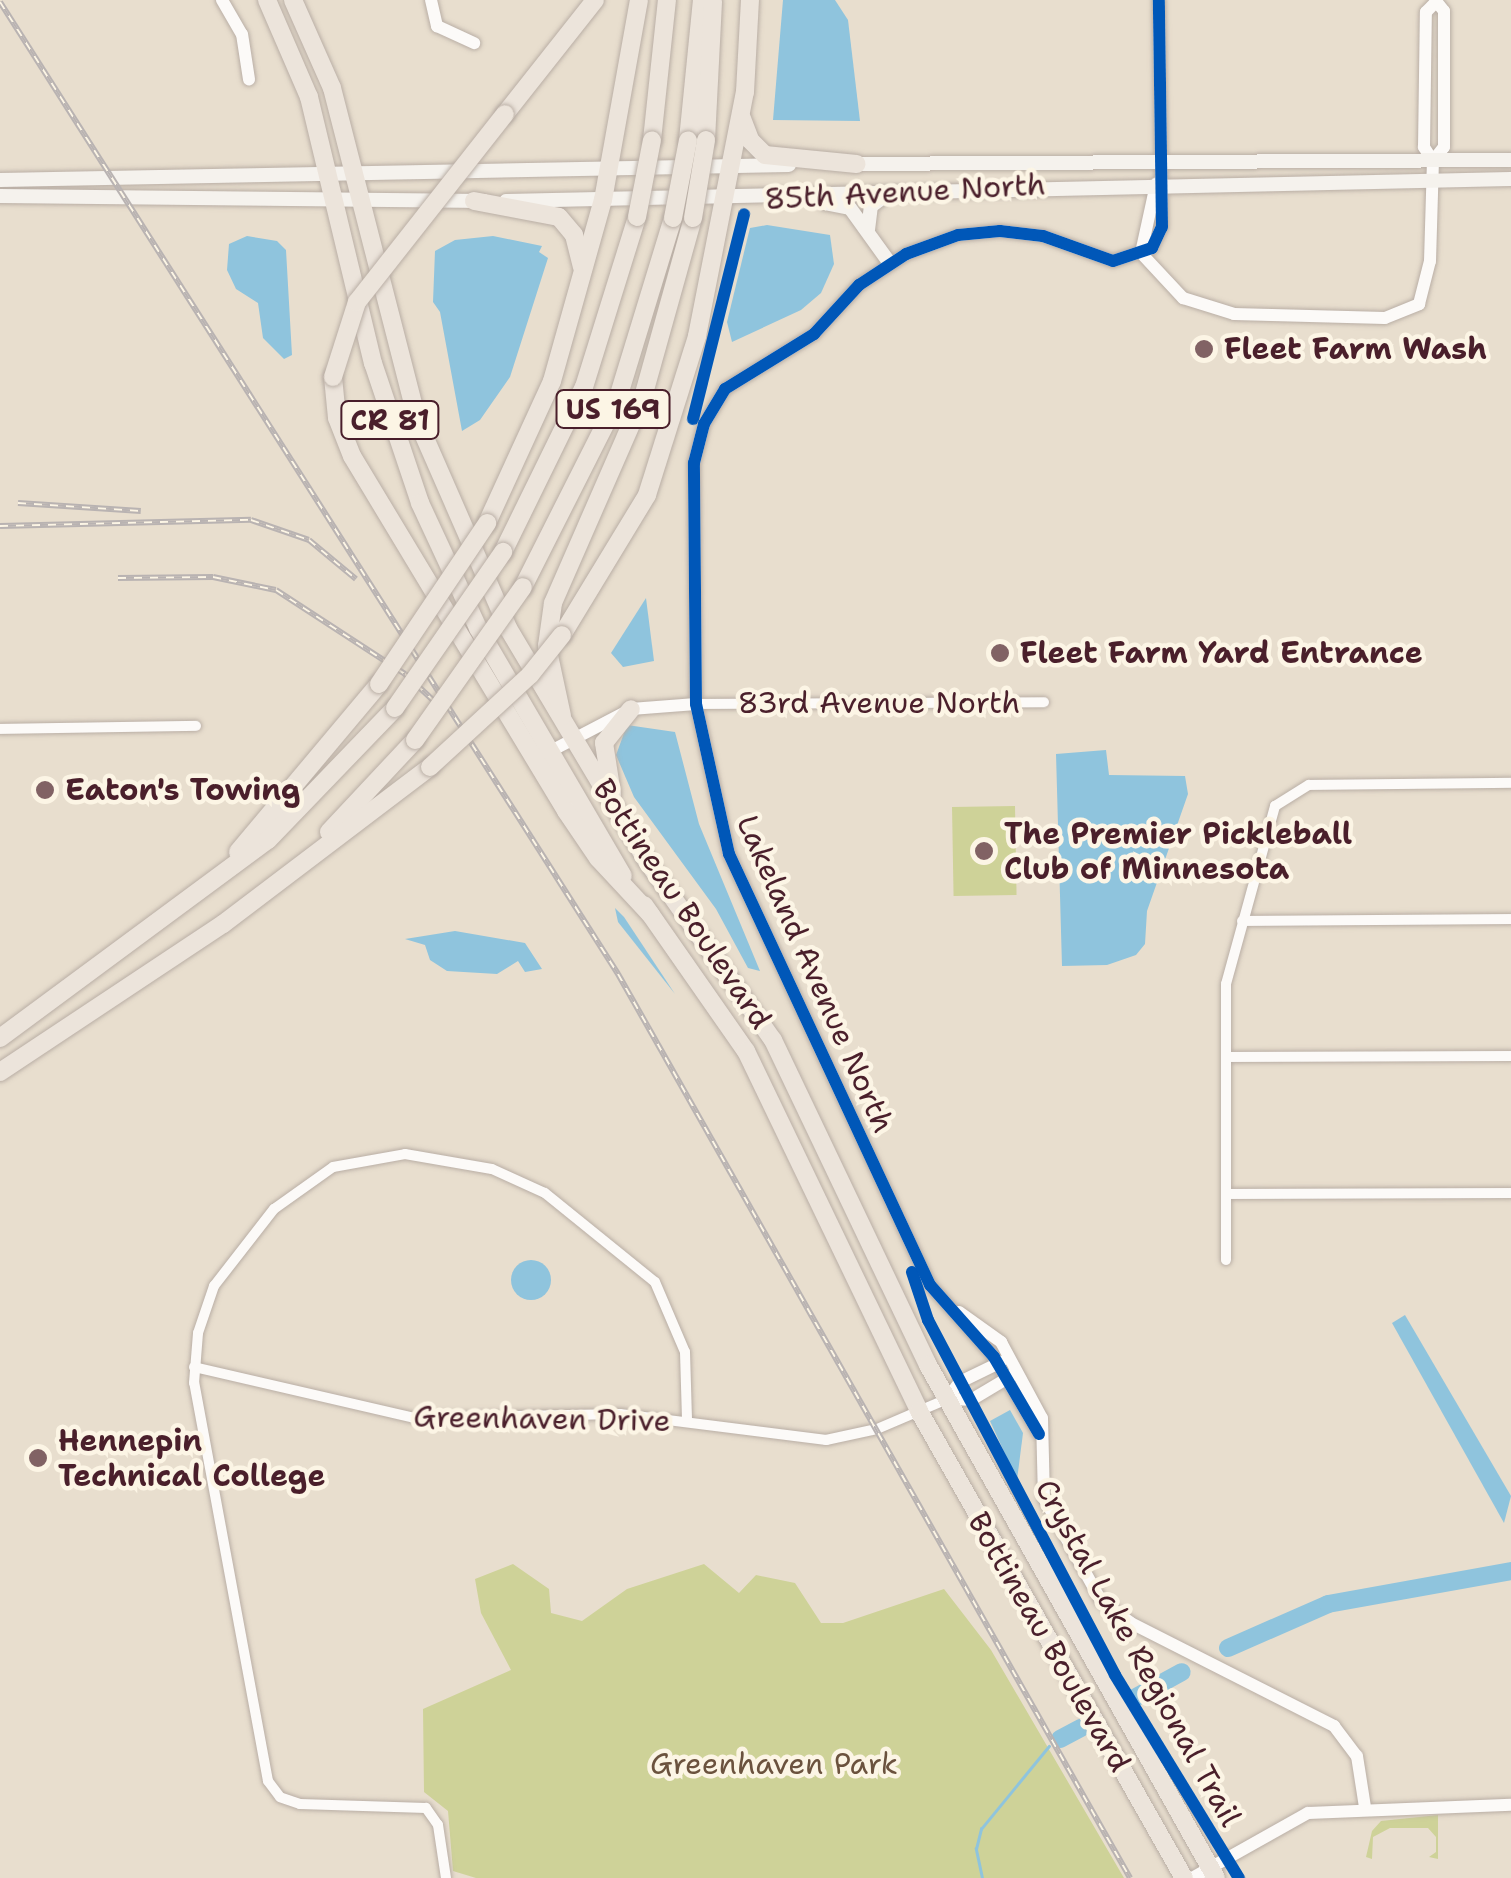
<!DOCTYPE html>
<html>
<head>
<meta charset="utf-8">
<style>
	body { margin:0 }
	#map { position:relative; width:1511px; height:1878px; overflow:hidden; background:#e8dece; font-family:"Shantell Sans",sans-serif }
	div>[style] { position:absolute }
	[style*='--x'] { left:calc(var(--x)*1px); top:calc(var(--y)*1px); width:calc(var(--w)*1px); rotate:calc(var(--a)*1deg) }
	.green>* { inset:0; background:#ced298; transform-origin:0 0 }
	.water>* { inset:0; background:#8fc4dd }
	.round { border-radius:50% }
	.stream>* { height:2.5px; margin:-1.25px; padding:0 1.25px; transform-origin:1.25px; border-radius:1.25px; background:#8fc4dd }
	.river>* { height:18px; margin:-9px; padding:0 9px; transform-origin:9px; border-radius:9px; background:#8fc4dd }
	.roads { filter:drop-shadow(0 0 2px #b9aea5) drop-shadow(0 0 2px #b9aea5) }
	.minor>* { height:10px; margin:-5px; padding:0 5px; transform-origin:5px; border-radius:5px; background:#fcfaf8 }
	.tertiary>* { height:12px; margin:-6px; padding:0 6px; transform-origin:6px; border-radius:6px; background:#fcfaf8 }
	.secondary>* { height:14px; margin:-7px; padding:0 7px; transform-origin:7px; border-radius:7px; background:#f5f2ed }
	.trunk>* { height:18px; margin:-9px; padding:0 9px; transform-origin:9px; border-radius:9px; background:#ece4db }
	.motorway>* { height:18px; margin:-9px; padding:0 9px; transform-origin:9px; border-radius:9px; background:#ece4db }
	.rail>* { height:6px; margin-top:-3px; transform-origin:0; background:repeating-linear-gradient(90deg,#fcf5e5 0 8px,#b9b3b2 0 16px); box-sizing:border-box; border-block:2px solid #b9b3b2 }
	.bridges { filter:drop-shadow(0 0 2px #b9aea5) drop-shadow(0 0 2px #b9aea5) }
	.motorway-bridge>* { height:18px; margin:-9px; padding:0 9px; transform-origin:9px; border-radius:9px; background:#ece4db }
	.cycleway>* { height:12px; margin:-6px; padding:0 6px; transform-origin:6px; border-radius:6px; background:#0057b8 }
	.dots>* { width:28px; height:28px; translate:-50% -50%; box-sizing:border-box; border:5px solid #fcf5e5; border-radius:50% }
	span { translate:-50% -50%; white-space:nowrap; text-align:center; line-height:1.15; -webkit-text-stroke:9px #fcf5e5; paint-order:stroke }
	.shield-label span { padding:2px 8px; background:#fcf5e5; border:2px solid; border-radius:8px; -webkit-text-stroke-width:0 }
	.shield-label { font-size:28px; color:#4a1f2b; font-weight:700 }
	.street-label { font-size:30px; color:#4a1f2b }
	.poi-label { font-size:30px; color:#4a1f2b; font-weight:700 }
	.left { translate:0 -50%; text-align:left }
	.park-label { font-size:30px; color:#6b523e }
</style>
</head>
<body>
<div id="map">
	<div class="green">
		<div style="left:1015px;top:806px;width:89px;height:63px;rotate:89deg"></div>
		<div style="clip-path:polygon(513px 1564px,549px 1589px,551px 1613px,582px 1621px,627px 1589px,704px 1564px,739px 1593px,756px 1575px,795px 1583px,821px 1623px,843px 1623px,944px 1589px,991px 1650px,1124px 1878px,476px 1878px,453px 1871px,448px 1811px,424px 1792px,423px 1709px,511px 1670px,481px 1613px,475px 1579px)"></div>
		<div style="clip-path:polygon(1438px 1815px,1438px 1859px,1429px 1857px,1436px 1852px,1436px 1837px,1428px 1828px,1390px 1828px,1373px 1837px,1372px 1859px,1366px 1857px,1372px 1831px,1381px 1821px)"></div>
	</div>
	<div class="water">
		<div style="clip-path:polygon(783px 0,835px 0,848px 20px,860px 121px,773px 120px)"></div>
		<div style="clip-path:polygon(767px 225px,830px 235px,834px 264px,821px 293px,801px 310px,732px 342px,727px 322px,748px 236px,750px 228px)"></div>
		<div style="clip-path:polygon(247px 236px,277px 241px,286px 250px,292px 355px,284px 359px,263px 338px,258px 303px,236px 289px,227px 270px,229px 244px)"></div>
		<div style="clip-path:polygon(493px 236px,542px 246px,539px 252px,548px 258px,510px 377px,480px 420px,462px 431px,440px 312px,433px 302px,435px 251px,455px 240px)"></div>
		<div style="clip-path:polygon(646px 598px,654px 661px,623px 667px,611px 653px)"></div>
		<div style="clip-path:polygon(627px 725px,675px 732px,699px 824px,760px 971px,748px 968px,716px 909px,634px 797px,616px 755px)"></div>
		<div style="clip-path:polygon(1106px 750px,1109px 775px,1185px 776px,1188px 794px,1147px 911px,1145px 944px,1136px 955px,1107px 965px,1062px 966px,1056px 754px)"></div>
		<div style="clip-path:polygon(615px 908px,624px 917px,675px 994px,618px 922px)"></div>
		<div style="clip-path:polygon(455px 931px,525px 943px,542px 969px,525px 972px,518px 961px,497px 974px,447px 971px,430px 960px,425px 945px,405px 939px)"></div>
		<div class="round" style="left:511px;top:1260px;width:40px;height:40px"></div>
		<div style="clip-path:polygon(1405px 1315px,1511px 1496px,1504px 1523px,1392px 1323px)"></div>
		<div style="clip-path:polygon(1010px 1410px,1023px 1433px,1017px 1480px,990px 1421px)"></div>
	</div>
	<div class="stream">
		<div style="--x:982;--y:1878;--w:30;--a:-102"></div>
		<div style="--x:976;--y:1849;--w:21;--a:-76"></div>
		<div style="--x:981;--y:1829;--w:107;--a:-50.7"></div>
	</div>
	<div class="river">
		<div style="--x:1228;--y:1648;--w:109;--a:-23.7"></div>
		<div style="--x:1328;--y:1604;--w:186;--a:-10.2"></div>
		<div style="--x:1129;--y:1701;--w:60;--a:-28.7"></div>
		<div style="--x:1060;--y:1739;--w:24;--a:-28"></div>
	</div>
	<div class="roads">
		<div class="minor">
			<div style="--x:696;--y:704;--w:348;--a:-0.3"></div>
			<div style="--x:0;--y:729;--w:196;--a:-0.9"></div>
			<div style="--x:1242;--y:921;--w:269;--a:-0.4"></div>
			<div style="--x:1226;--y:1057;--w:285;--a:-0.2"></div>
			<div style="--x:1227;--y:1194;--w:284;--a:-0.2"></div>
			<div style="--x:1226;--y:1260;--w:276;--a:-90"></div>
			<div style="--x:1226;--y:984;--w:185;--a:-74.6"></div>
			<div style="--x:1275;--y:806;--w:40;--a:-32"></div>
			<div style="--x:1309;--y:785;--w:202;--a:-0.6"></div>
			<div style="--x:194;--y:1367;--w:227;--a:13"></div>
			<div style="--x:415;--y:1418;--w:205;--a:-1.1"></div>
			<div style="--x:620;--y:1414;--w:208;--a:7.2"></div>
			<div style="--x:826;--y:1440;--w:52;--a:-12.2"></div>
			<div style="--x:877;--y:1429;--w:76;--a:-23.2"></div>
			<div style="--x:446;--y:1878;--w:54;--a:-98.6"></div>
			<div style="--x:438;--y:1825;--w:21;--a:-125"></div>
			<div style="--x:426;--y:1808;--w:126;--a:-178.2"></div>
			<div style="--x:300;--y:1804;--w:21;--a:-161"></div>
			<div style="--x:280;--y:1797;--w:20;--a:-127"></div>
			<div style="--x:268;--y:1781;--w:405;--a:-100.5"></div>
			<div style="--x:194;--y:1383;--w:50;--a:-85.4"></div>
			<div style="--x:198;--y:1333;--w:50;--a:-71.2"></div>
			<div style="--x:214;--y:1286;--w:98;--a:-52.1"></div>
			<div style="--x:274;--y:1209;--w:72;--a:-35.4"></div>
			<div style="--x:333;--y:1167;--w:73;--a:-10.2"></div>
			<div style="--x:405;--y:1154;--w:88;--a:9.8"></div>
			<div style="--x:492;--y:1169;--w:58;--a:24.4"></div>
			<div style="--x:545;--y:1193;--w:141;--a:39"></div>
			<div style="--x:655;--y:1282;--w:76;--a:66.8"></div>
			<div style="--x:685;--y:1352;--w:69;--a:88.3"></div>
		</div>
		<div class="tertiary">
			<div style="--x:222;--y:0;--w:39;--a:60"></div>
			<div style="--x:242;--y:34;--w:46;--a:81.2"></div>
			<div style="--x:431;--y:0;--w:27;--a:77"></div>
			<div style="--x:437;--y:26;--w:41;--a:24.7"></div>
			<div style="--x:1433;--y:161;--w:18;--a:-52"></div>
			<div style="--x:1444;--y:147;--w:136;--a:-90"></div>
			<div style="--x:1444;--y:11;--w:14;--a:-129"></div>
			<div style="--x:1141;--y:253;--w:62;--a:47"></div>
			<div style="--x:1183;--y:298;--w:53;--a:17.4"></div>
			<div style="--x:1234;--y:314;--w:151;--a:1.5"></div>
			<div style="--x:1385;--y:318;--w:37;--a:-22"></div>
			<div style="--x:1419;--y:304;--w:44;--a:-75.7"></div>
			<div style="--x:1430;--y:261;--w:100;--a:-88.3"></div>
			<div style="--x:1433;--y:161;--w:17;--a:-123"></div>
			<div style="--x:1424;--y:147;--w:135;--a:-89.2"></div>
			<div style="--x:1426;--y:12;--w:13;--a:-45"></div>
			<div style="--x:1141;--y:253;--w:71;--a:-77.7"></div>
			<div style="--x:547;--y:753;--w:95;--a:-27.6"></div>
			<div style="--x:631;--y:709;--w:65;--a:-4.4"></div>
			<div style="--x:959;--y:1312;--w:52;--a:35.5"></div>
			<div style="--x:1001;--y:1342;--w:86;--a:61.7"></div>
			<div style="--x:1042;--y:1418;--w:80;--a:88.6"></div>
			<div style="--x:1044;--y:1498;--w:118;--a:61"></div>
			<div style="--x:1101;--y:1601;--w:37;--a:36"></div>
			<div style="--x:1131;--y:1623;--w:228;--a:26.9"></div>
			<div style="--x:1334;--y:1726;--w:38;--a:53"></div>
			<div style="--x:1357;--y:1756;--w:52;--a:81.1"></div>
			<div style="--x:947;--y:1399;--w:24;--a:2"></div>
			<div style="--x:971;--y:1400;--w:49;--a:-30.8"></div>
			<div style="--x:947;--y:1399;--w:21;--a:-53"></div>
			<div style="--x:960;--y:1382;--w:46;--a:-26"></div>
			<div style="--x:1039;--y:1434;--w:89;--a:-120.3"></div>
			<div style="--x:994;--y:1357;--w:96;--a:-131.6"></div>
			<div style="--x:930;--y:1285;--w:476;--a:-115"></div>
			<div style="--x:729;--y:854;--w:154;--a:-102.4"></div>
			<div style="--x:696;--y:704;--w:241;--a:-90.5"></div>
			<div style="--x:694;--y:463;--w:40;--a:-75.6"></div>
			<div style="--x:704;--y:424;--w:41;--a:-59"></div>
			<div style="--x:725;--y:389;--w:105;--a:-31.7"></div>
			<div style="--x:814;--y:334;--w:67;--a:-47.4"></div>
			<div style="--x:859;--y:285;--w:56;--a:-33.4"></div>
			<div style="--x:906;--y:254;--w:55;--a:-20.1"></div>
			<div style="--x:958;--y:235;--w:42;--a:-5.4"></div>
			<div style="--x:1000;--y:231;--w:43;--a:6.6"></div>
			<div style="--x:1043;--y:236;--w:74;--a:19.7"></div>
			<div style="--x:1113;--y:261;--w:41;--a:-18.4"></div>
			<div style="--x:1152;--y:248;--w:23;--a:-65"></div>
			<div style="--x:1162;--y:227;--w:227;--a:-90.8"></div>
			<div style="--x:1192;--y:1878;--w:133;--a:-29.3"></div>
			<div style="--x:1308;--y:1813;--w:203;--a:-2.3"></div>
		</div>
		<div class="secondary">
			<div style="--x:850;--y:164;--w:661;--a:-0.35"></div>
			<div style="--x:0;--y:180;--w:789;--a:-1.09"></div>
			<div style="--x:0;--y:196;--w:484;--a:0.6"></div>
			<div style="--x:506;--y:201;--w:1005;--a:-1.25"></div>
			<div style="--x:824;--y:203;--w:26;--a:11"></div>
			<div style="--x:850;--y:208;--w:67;--a:54.2"></div>
			<div style="--x:868;--y:230;--w:24;--a:-83"></div>
			<div style="--x:871;--y:206;--w:24;--a:-36"></div>
		</div>
		<div class="trunk">
			<div style="--x:267;--y:0;--w:106;--a:66.6"></div>
			<div style="--x:309;--y:97;--w:274;--a:76.5"></div>
			<div style="--x:373;--y:363;--w:148;--a:71.4"></div>
			<div style="--x:420;--y:503;--w:138;--a:65.1"></div>
			<div style="--x:478;--y:628;--w:287;--a:59.7"></div>
			<div style="--x:293;--y:0;--w:96;--a:66.1"></div>
			<div style="--x:332;--y:88;--w:345;--a:75.6"></div>
			<div style="--x:418;--y:422;--w:225;--a:66.4"></div>
			<div style="--x:508;--y:628;--w:271;--a:59.2"></div>
			<div style="--x:647;--y:861;--w:219;--a:54.9"></div>
			<div style="--x:773;--y:1040;--w:360;--a:64.5"></div>
			<div style="--x:928;--y:1365;--w:588;--a:60.69"></div>
			<div style="--x:612;--y:794;--w:52;--a:-98.9"></div>
			<div style="--x:604;--y:743;--w:43;--a:-51.5"></div>
			<div style="--x:644;--y:905;--w:178;--a:55.1"></div>
			<div style="--x:746;--y:1051;--w:399;--a:64.3"></div>
			<div style="--x:919;--y:1411;--w:537;--a:60.43"></div>
		</div>
		<div class="motorway">
			<div style="--x:505;--y:114;--w:145;--a:-51.7"></div>
			<div style="--x:741;--y:116;--w:26;--a:69"></div>
			<div style="--x:750;--y:140;--w:21;--a:45"></div>
			<div style="--x:765;--y:155;--w:92;--a:5.6"></div>
			<div style="--x:652;--y:140;--w:141;--a:-83.9"></div>
			<div style="--x:688;--y:140;--w:141;--a:-84.3"></div>
			<div style="--x:706;--y:140;--w:139;--a:-87.1"></div>
			<div style="--x:474;--y:201;--w:86;--a:10.7"></div>
			<div style="--x:559;--y:217;--w:23;--a:50"></div>
			<div style="--x:574;--y:235;--w:33;--a:76"></div>
			<div style="--x:333;--y:377;--w:41;--a:84.4"></div>
			<div style="--x:337;--y:418;--w:41;--a:68.5"></div>
			<div style="--x:352;--y:456;--w:415;--a:58.9"></div>
			<div style="--x:566;--y:811;--w:57;--a:55.8"></div>
			<div style="--x:598;--y:858;--w:78;--a:47.1"></div>
			<div style="--x:487;--y:523;--w:156;--a:-65.4"></div>
			<div style="--x:552;--y:381;--w:188;--a:-74.3"></div>
			<div style="--x:603;--y:200;--w:203;--a:-79.8"></div>
			<div style="--x:503;--y:552;--w:184;--a:-63.9"></div>
			<div style="--x:584;--y:387;--w:178;--a:-72.7"></div>
			<div style="--x:523;--y:587;--w:208;--a:-63.2"></div>
			<div style="--x:617;--y:401;--w:191;--a:-73"></div>
			<div style="--x:562;--y:635;--w:164;--a:-58.7"></div>
			<div style="--x:647;--y:495;--w:167;--a:-72.5"></div>
			<div style="--x:697;--y:336;--w:249;--a:-78.9"></div>
			<div style="--x:745;--y:92;--w:92;--a:-86.9"></div>
			<div style="--x:562;--y:716;--w:72;--a:-102.1"></div>
			<div style="--x:547;--y:646;--w:43;--a:-82.1"></div>
			<div style="--x:553;--y:603;--w:225;--a:-66.4"></div>
			<div style="--x:643;--y:397;--w:186;--a:-74.4"></div>
			<div style="--x:329;--y:832;--w:126;--a:-46.9"></div>
			<div style="--x:238;--y:852;--w:219;--a:-50"></div>
			<div style="--x:0;--y:1038;--w:333;--a:-36.5"></div>
			<div style="--x:268;--y:840;--w:183;--a:-46.1"></div>
			<div style="--x:0;--y:1072;--w:268;--a:-33.6"></div>
			<div style="--x:223;--y:924;--w:260;--a:-37.2"></div>
		</div>
	</div>
	<div class="rail">
		<div style="--x:0;--y:2;--w:1152;--a:57.55"></div>
		<div style="--x:618;--y:974;--w:1039;--a:60.47"></div>
		<div style="--x:18;--y:503;--w:123;--a:3.7"></div>
		<div style="--x:0;--y:526;--w:251;--a:-1.4"></div>
		<div style="--x:251;--y:520;--w:61;--a:19"></div>
		<div style="--x:309;--y:540;--w:61;--a:39.7"></div>
		<div style="--x:118;--y:578;--w:95;--a:-0.6"></div>
		<div style="--x:213;--y:577;--w:64;--a:11.7"></div>
		<div style="--x:276;--y:590;--w:154;--a:33.1"></div>
		<div style="--x:405;--y:674;--w:41;--a:43"></div>
	</div>
	<div class="bridges">
		<div class="motorway-bridge">
			<div style="--x:637;--y:217;--w:78;--a:-79"></div>
			<div style="--x:673;--y:218;--w:79;--a:-79.1"></div>
			<div style="--x:693;--y:218;--w:79;--a:-80.5"></div>
			<div style="--x:333;--y:377;--w:79;--a:-72.3"></div>
			<div style="--x:357;--y:302;--w:239;--a:-51.8"></div>
			<div style="--x:379;--y:684;--w:194;--a:-56.1"></div>
			<div style="--x:395;--y:708;--w:190;--a:-55.3"></div>
			<div style="--x:415;--y:740;--w:187;--a:-54.8"></div>
			<div style="--x:430;--y:767;--w:136;--a:-42.6"></div>
			<div style="--x:530;--y:675;--w:51;--a:-51.3"></div>
		</div>
	</div>
	<div class="cycleway">
		<div style="--x:693;--y:419;--w:211;--a:-76"></div>
		<div style="--x:912;--y:1272;--w:51;--a:71.6"></div>
		<div style="--x:928;--y:1320;--w:401;--a:62.2"></div>
		<div style="--x:1115;--y:1675;--w:238;--a:58.6"></div>
		<div style="--x:1039;--y:1434;--w:89;--a:-120.3"></div>
		<div style="--x:994;--y:1357;--w:96;--a:-131.6"></div>
		<div style="--x:930;--y:1285;--w:476;--a:-115"></div>
		<div style="--x:729;--y:854;--w:154;--a:-102.4"></div>
		<div style="--x:696;--y:704;--w:241;--a:-90.5"></div>
		<div style="--x:694;--y:463;--w:40;--a:-75.6"></div>
		<div style="--x:704;--y:424;--w:41;--a:-59"></div>
		<div style="--x:725;--y:389;--w:105;--a:-31.7"></div>
		<div style="--x:814;--y:334;--w:67;--a:-47.4"></div>
		<div style="--x:859;--y:285;--w:56;--a:-33.4"></div>
		<div style="--x:906;--y:254;--w:55;--a:-20.1"></div>
		<div style="--x:958;--y:235;--w:42;--a:-5.4"></div>
		<div style="--x:1000;--y:231;--w:43;--a:6.6"></div>
		<div style="--x:1043;--y:236;--w:74;--a:19.7"></div>
		<div style="--x:1113;--y:261;--w:41;--a:-18.4"></div>
		<div style="--x:1152;--y:248;--w:23;--a:-65"></div>
		<div style="--x:1162;--y:227;--w:227;--a:-90.8"></div>
	</div>
	<div class="dots">
		<div style="left:1204px;top:349px;background:#816264"></div>
		<div style="left:1000px;top:653px;background:#816264"></div>
		<div style="left:45px;top:790px;background:#816264"></div>
		<div style="left:984px;top:851px;background:#816264"></div>
		<div style="left:38px;top:1458px;background:#816264"></div>
	</div>
	<div class="shield-label">
		<span style="left:613px;top:409px">US 169</span>
		<span style="left:390px;top:420px">CR 81</span>
	</div>
	<div class="street-label">
		<span style="left:905px;top:192px;rotate:-3deg">85th Avenue North</span>
		<span style="left:879px;top:703px">83rd Avenue North</span>
		<span style="left:682px;top:904px;rotate:56deg">Bottineau Boulevard</span>
		<span style="left:815px;top:974px;rotate:66deg">Lakeland Avenue North</span>
		<span style="left:542px;top:1419px;rotate:1deg">Greenhaven Drive</span>
		<span style="left:1049px;top:1642px;rotate:60deg">Bottineau Boulevard</span>
		<span style="left:1138px;top:1653px;rotate:61deg">Crystal Lake Regional Trail</span>
	</div>
	<div class="poi-label">
		<span class="left" style="left:1224px;top:349px">Fleet Farm Wash</span>
		<span class="left" style="left:1020px;top:653px">Fleet Farm Yard Entrance</span>
		<span class="left" style="left:65px;top:790px">Eaton's Towing</span>
		<span class="left" style="left:1004px;top:851px">The Premier Pickleball<br>Club of Minnesota</span>
		<span class="left" style="left:58px;top:1458px">Hennepin<br>Technical College</span>
	</div>
	<div class="park-label">
		<span style="left:774px;top:1764px">Greenhaven Park</span>
	</div>
</div>
</body>
</html>
